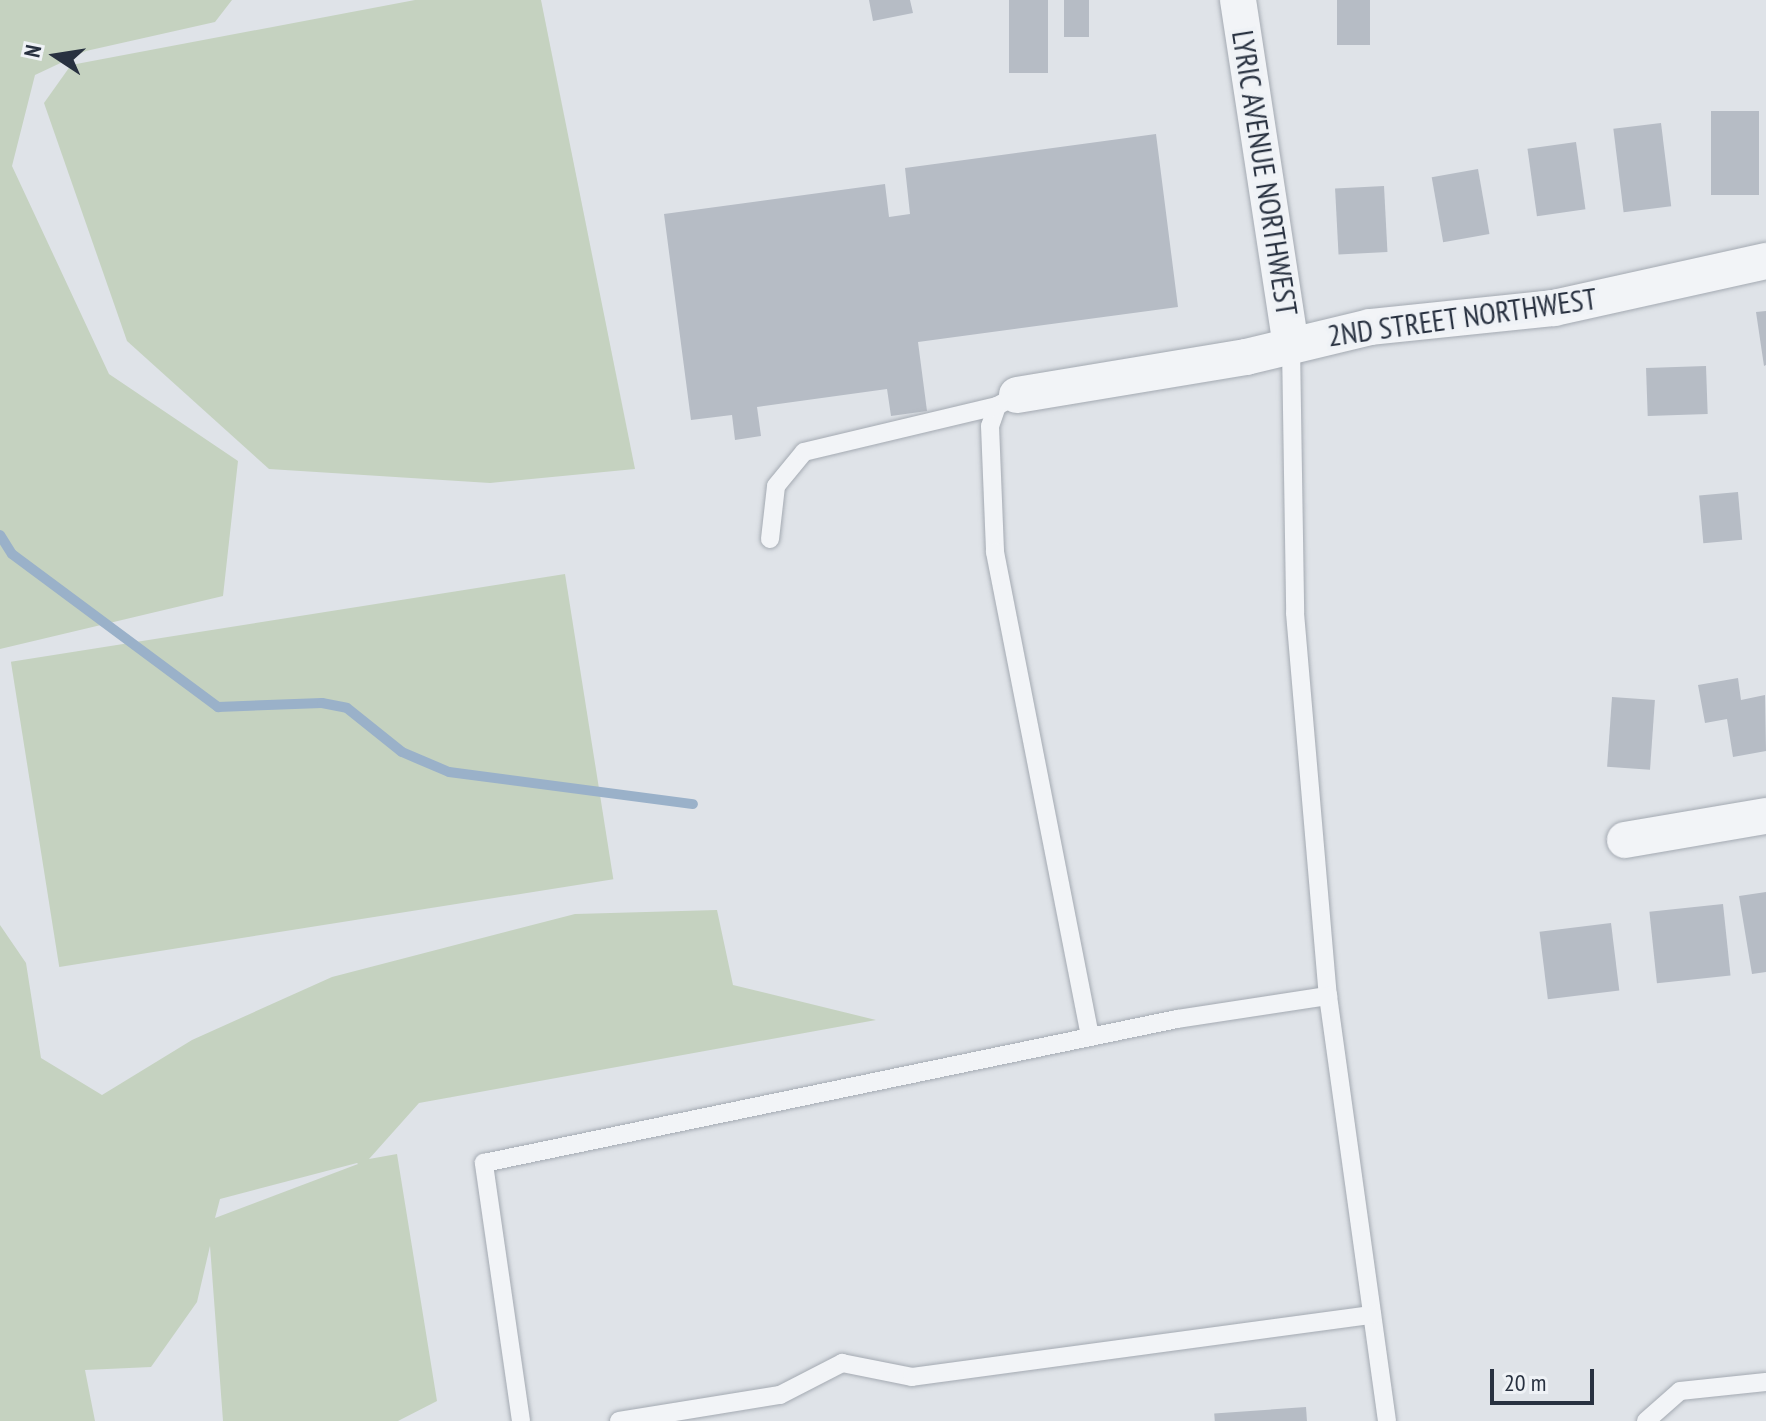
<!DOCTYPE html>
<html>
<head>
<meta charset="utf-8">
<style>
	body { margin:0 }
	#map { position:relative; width:1766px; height:1421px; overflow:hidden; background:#dfe3e8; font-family:"PT Sans Narrow",sans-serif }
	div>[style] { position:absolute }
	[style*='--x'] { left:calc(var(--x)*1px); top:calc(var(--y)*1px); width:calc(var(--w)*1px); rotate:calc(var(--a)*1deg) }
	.green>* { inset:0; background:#c5d2c0; transform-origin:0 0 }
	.stream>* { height:10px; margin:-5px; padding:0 5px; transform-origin:5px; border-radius:5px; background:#9ab1c9 }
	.building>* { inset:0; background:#b6bcc5; transform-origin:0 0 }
	.roads { filter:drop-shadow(0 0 2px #a4aab2) drop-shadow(0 0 2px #a4aab2) }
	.lane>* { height:18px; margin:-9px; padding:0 9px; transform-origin:9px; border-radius:9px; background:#f2f4f7 }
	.street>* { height:36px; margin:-18px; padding:0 18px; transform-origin:18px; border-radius:18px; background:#f2f4f7 }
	span { translate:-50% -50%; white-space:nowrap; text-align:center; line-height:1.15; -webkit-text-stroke:8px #eff2f6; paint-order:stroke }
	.street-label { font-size:30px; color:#283140 }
	.north { position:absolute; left:16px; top:16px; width:80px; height:80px; -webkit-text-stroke:6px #eff2f6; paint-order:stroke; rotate:282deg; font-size:22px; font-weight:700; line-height:32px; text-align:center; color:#283140 }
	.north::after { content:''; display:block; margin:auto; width:28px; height:36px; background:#283140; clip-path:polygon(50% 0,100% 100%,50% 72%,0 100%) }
	.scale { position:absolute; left:1490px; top:1369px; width:104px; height:36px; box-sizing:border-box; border:4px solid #283140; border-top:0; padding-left:10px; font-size:24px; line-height:28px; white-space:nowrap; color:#283140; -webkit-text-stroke:6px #eff2f6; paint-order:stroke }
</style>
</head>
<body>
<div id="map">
	<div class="green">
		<div style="clip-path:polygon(0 0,232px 0,215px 22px,86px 51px,35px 75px,12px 166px,109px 374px,238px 461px,223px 596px,0 649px)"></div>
		<div style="clip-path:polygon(415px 0,541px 0,635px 469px,490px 483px,269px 469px,127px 341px,44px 103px,71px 65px)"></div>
		<div style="left:565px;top:574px;width:309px;height:561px;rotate:81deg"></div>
		<div style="clip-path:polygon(evenodd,717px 910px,733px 985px,876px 1020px,419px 1103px,369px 1159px,397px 1154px,437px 1401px,398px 1421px,223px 1421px,210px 1246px,197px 1302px,151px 1367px,85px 1370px,95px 1421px,0 1421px,0 925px,26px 963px,41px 1058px,102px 1095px,192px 1040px,332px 977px,575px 914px,717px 910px,357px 1163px,358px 1164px,215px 1218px,220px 1199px,357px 1163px)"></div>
	</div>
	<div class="stream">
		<div style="--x:0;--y:535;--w:22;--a:58"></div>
		<div style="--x:12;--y:554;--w:257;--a:36.6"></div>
		<div style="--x:218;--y:707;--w:104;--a:-2.2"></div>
		<div style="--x:322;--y:703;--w:25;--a:11"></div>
		<div style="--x:347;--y:708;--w:70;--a:38.7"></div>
		<div style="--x:402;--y:752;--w:51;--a:23.1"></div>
		<div style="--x:449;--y:772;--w:246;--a:7.5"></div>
	</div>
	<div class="building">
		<div style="clip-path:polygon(869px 0,910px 0,913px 13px,873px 21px)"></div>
		<div style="left:1009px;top:0;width:39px;height:73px"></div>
		<div style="left:1064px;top:0;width:25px;height:37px"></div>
		<div style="left:1337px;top:0;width:33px;height:45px"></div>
		<div style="left:1711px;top:111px;width:48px;height:84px"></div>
		<div style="left:1661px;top:123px;width:84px;height:48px;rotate:83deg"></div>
		<div style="clip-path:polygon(1156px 134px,1178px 307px,918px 342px,927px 411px,891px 416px,887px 389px,757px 407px,761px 436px,735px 440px,732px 415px,691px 420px,664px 214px,885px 184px,889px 217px,910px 214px,905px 168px)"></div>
		<div style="left:1576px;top:142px;width:68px;height:49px;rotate:82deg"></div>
		<div style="left:1478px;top:169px;width:66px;height:47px;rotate:80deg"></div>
		<div style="left:1384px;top:186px;width:66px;height:49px;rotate:87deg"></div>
		<div style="clip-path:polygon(1766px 311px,1766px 365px,1764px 366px,1756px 312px)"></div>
		<div style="left:1706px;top:366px;width:48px;height:60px;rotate:88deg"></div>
		<div style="left:1738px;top:492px;width:48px;height:39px;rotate:85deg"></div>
		<div style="clip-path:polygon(1738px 678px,1741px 700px,1765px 695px,1766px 751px,1733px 757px,1727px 719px,1705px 723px,1698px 685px)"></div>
		<div style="left:1612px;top:697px;width:43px;height:70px;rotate:4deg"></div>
		<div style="clip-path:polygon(1766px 892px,1766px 972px,1752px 974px,1739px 896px)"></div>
		<div style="left:1723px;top:904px;width:72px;height:74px;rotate:84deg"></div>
		<div style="left:1611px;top:923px;width:68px;height:72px;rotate:83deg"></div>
		<div style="left:1306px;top:1407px;width:14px;height:92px;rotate:86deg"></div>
	</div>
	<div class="roads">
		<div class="lane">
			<div style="--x:1291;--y:346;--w:267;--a:89.1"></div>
			<div style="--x:1295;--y:613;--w:384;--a:85.1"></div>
			<div style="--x:1328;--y:996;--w:429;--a:82.1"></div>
			<div style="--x:1017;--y:395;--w:23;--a:151"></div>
			<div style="--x:997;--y:406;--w:21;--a:109"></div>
			<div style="--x:990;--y:426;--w:126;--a:87.7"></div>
			<div style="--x:995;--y:552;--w:494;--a:78.9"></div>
			<div style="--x:770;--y:539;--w:53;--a:-83.5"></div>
			<div style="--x:776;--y:486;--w:44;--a:-50.5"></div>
			<div style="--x:804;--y:452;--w:198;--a:-13.4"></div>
			<div style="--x:521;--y:1421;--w:261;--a:-98.2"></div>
			<div style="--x:484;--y:1163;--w:708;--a:-11.74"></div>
			<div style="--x:1177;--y:1019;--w:153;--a:-8.7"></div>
			<div style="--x:619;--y:1421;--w:163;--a:-9.2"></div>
			<div style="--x:780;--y:1395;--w:70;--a:-27.3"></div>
			<div style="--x:842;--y:1363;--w:71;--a:11.3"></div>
			<div style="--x:912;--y:1377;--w:464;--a:-7.7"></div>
			<div style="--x:1646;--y:1421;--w:45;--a:-41.4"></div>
			<div style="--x:1680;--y:1391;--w:86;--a:-6"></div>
		</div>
		<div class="street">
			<div style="--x:1238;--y:0;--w:350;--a:81.3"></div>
			<div style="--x:1017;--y:395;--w:232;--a:-9.4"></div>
			<div style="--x:1246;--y:357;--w:128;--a:-13.6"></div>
			<div style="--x:1370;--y:327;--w:185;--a:-5.9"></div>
			<div style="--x:1554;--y:308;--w:217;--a:-12.5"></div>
			<div style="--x:1625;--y:840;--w:143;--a:-9.7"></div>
		</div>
	</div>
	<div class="street-label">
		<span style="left:1265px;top:173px;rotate:81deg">LYRIC AVENUE NORTHWEST</span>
		<span style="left:1462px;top:317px;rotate:-8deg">2ND STREET NORTHWEST</span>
	</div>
	<div class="north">N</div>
	<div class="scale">20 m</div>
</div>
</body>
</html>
